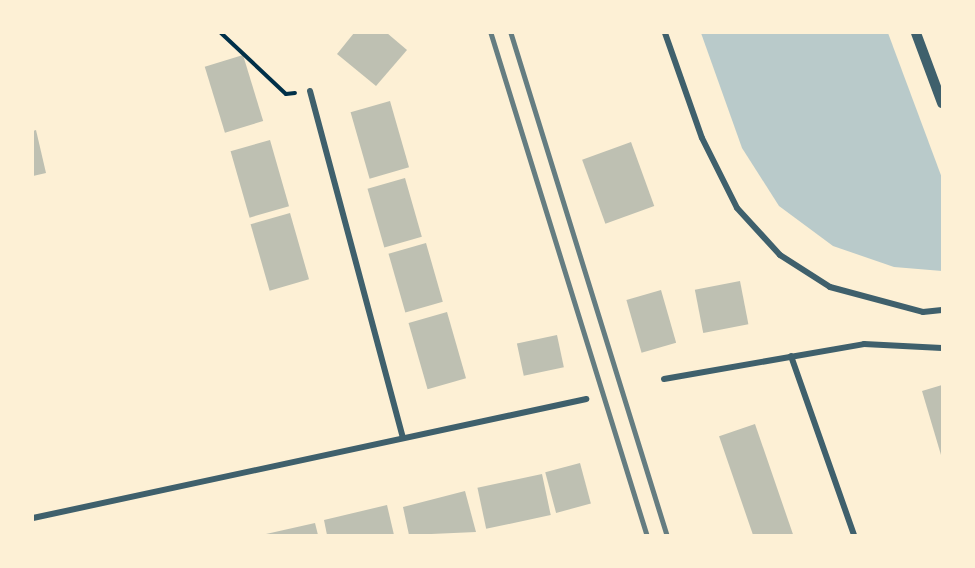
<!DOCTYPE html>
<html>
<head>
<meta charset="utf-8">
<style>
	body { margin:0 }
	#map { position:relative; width:975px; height:568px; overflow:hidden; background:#fdf0d5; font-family:Commissioner,sans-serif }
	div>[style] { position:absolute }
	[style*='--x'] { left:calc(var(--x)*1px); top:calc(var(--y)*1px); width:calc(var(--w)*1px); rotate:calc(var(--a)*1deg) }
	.green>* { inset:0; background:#b9caca }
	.building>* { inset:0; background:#bec0b2; transform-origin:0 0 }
	.path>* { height:4px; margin:-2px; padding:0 2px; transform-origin:2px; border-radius:2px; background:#003049 }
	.minor>* { height:6px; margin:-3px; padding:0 3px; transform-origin:3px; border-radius:3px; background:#3f606c }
	.tertiary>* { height:10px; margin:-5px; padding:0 5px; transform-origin:5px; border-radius:5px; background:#3f606c }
	.rail>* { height:4.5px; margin:-2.25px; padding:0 2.25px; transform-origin:2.25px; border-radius:2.25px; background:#657d81 }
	span { translate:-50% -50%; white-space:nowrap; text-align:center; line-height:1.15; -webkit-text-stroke:4.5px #fdf0d5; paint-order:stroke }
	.frame { position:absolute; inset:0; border:34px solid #fdf0d5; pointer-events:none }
</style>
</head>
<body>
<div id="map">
	<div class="green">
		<div style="clip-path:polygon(701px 33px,888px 33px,942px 178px,942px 271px,894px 267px,833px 246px,779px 206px,742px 148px)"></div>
	</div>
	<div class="building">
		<div style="clip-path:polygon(354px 33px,387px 33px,407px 50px,376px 86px,337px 54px)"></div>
		<div style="left:243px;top:55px;width:69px;height:40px;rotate:73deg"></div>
		<div style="left:390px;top:101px;width:69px;height:41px;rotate:74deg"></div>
		<div style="clip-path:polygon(36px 130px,46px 173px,33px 176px,33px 131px)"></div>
		<div style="left:270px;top:140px;width:69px;height:41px;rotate:74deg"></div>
		<div style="left:631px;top:142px;width:68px;height:52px;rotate:70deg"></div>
		<div style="left:405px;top:178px;width:61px;height:39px;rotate:74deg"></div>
		<div style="left:290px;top:213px;width:69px;height:41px;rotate:74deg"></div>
		<div style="left:426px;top:243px;width:61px;height:39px;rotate:74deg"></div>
		<div style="left:740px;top:281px;width:44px;height:46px;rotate:79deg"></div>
		<div style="left:661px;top:290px;width:55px;height:36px;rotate:74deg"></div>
		<div style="left:447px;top:312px;width:69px;height:40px;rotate:74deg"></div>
		<div style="left:557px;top:335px;width:33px;height:41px;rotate:78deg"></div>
		<div style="clip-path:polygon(942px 385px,942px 455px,941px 455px,922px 391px)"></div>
		<div style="left:755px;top:424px;width:118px;height:38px;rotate:71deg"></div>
		<div style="left:580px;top:463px;width:42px;height:36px;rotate:75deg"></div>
		<div style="left:542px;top:474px;width:42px;height:66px;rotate:78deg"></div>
		<div style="clip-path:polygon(465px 491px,476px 532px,409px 535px,403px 507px)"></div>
		<div style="clip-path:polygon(387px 505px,394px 535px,327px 535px,324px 520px)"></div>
		<div style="clip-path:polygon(315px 523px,318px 535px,266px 535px,266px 534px)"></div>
	</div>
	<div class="path">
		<div style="--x:221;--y:33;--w:89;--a:43.2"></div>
		<div style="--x:286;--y:94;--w:9;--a:-6"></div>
	</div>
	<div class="minor">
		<div style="--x:665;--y:33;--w:111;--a:70.6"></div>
		<div style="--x:702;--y:138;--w:78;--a:63.4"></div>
		<div style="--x:737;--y:208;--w:64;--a:47.5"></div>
		<div style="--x:780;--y:255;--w:59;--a:32.6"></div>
		<div style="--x:830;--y:287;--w:96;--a:15"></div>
		<div style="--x:923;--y:312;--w:19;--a:-6"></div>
		<div style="--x:310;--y:91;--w:359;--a:75"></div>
		<div style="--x:791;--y:356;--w:190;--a:70.6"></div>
		<div style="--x:664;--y:379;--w:203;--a:-9.9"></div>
		<div style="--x:864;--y:344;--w:78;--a:2.9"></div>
		<div style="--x:33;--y:518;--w:566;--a:-12.14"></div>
	</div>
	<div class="tertiary">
		<div style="--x:916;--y:33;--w:75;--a:69.6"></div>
	</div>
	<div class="rail">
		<div style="--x:491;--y:33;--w:526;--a:72.74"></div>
		<div style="--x:511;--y:33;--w:526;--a:72.74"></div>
	</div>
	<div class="frame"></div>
</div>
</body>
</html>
